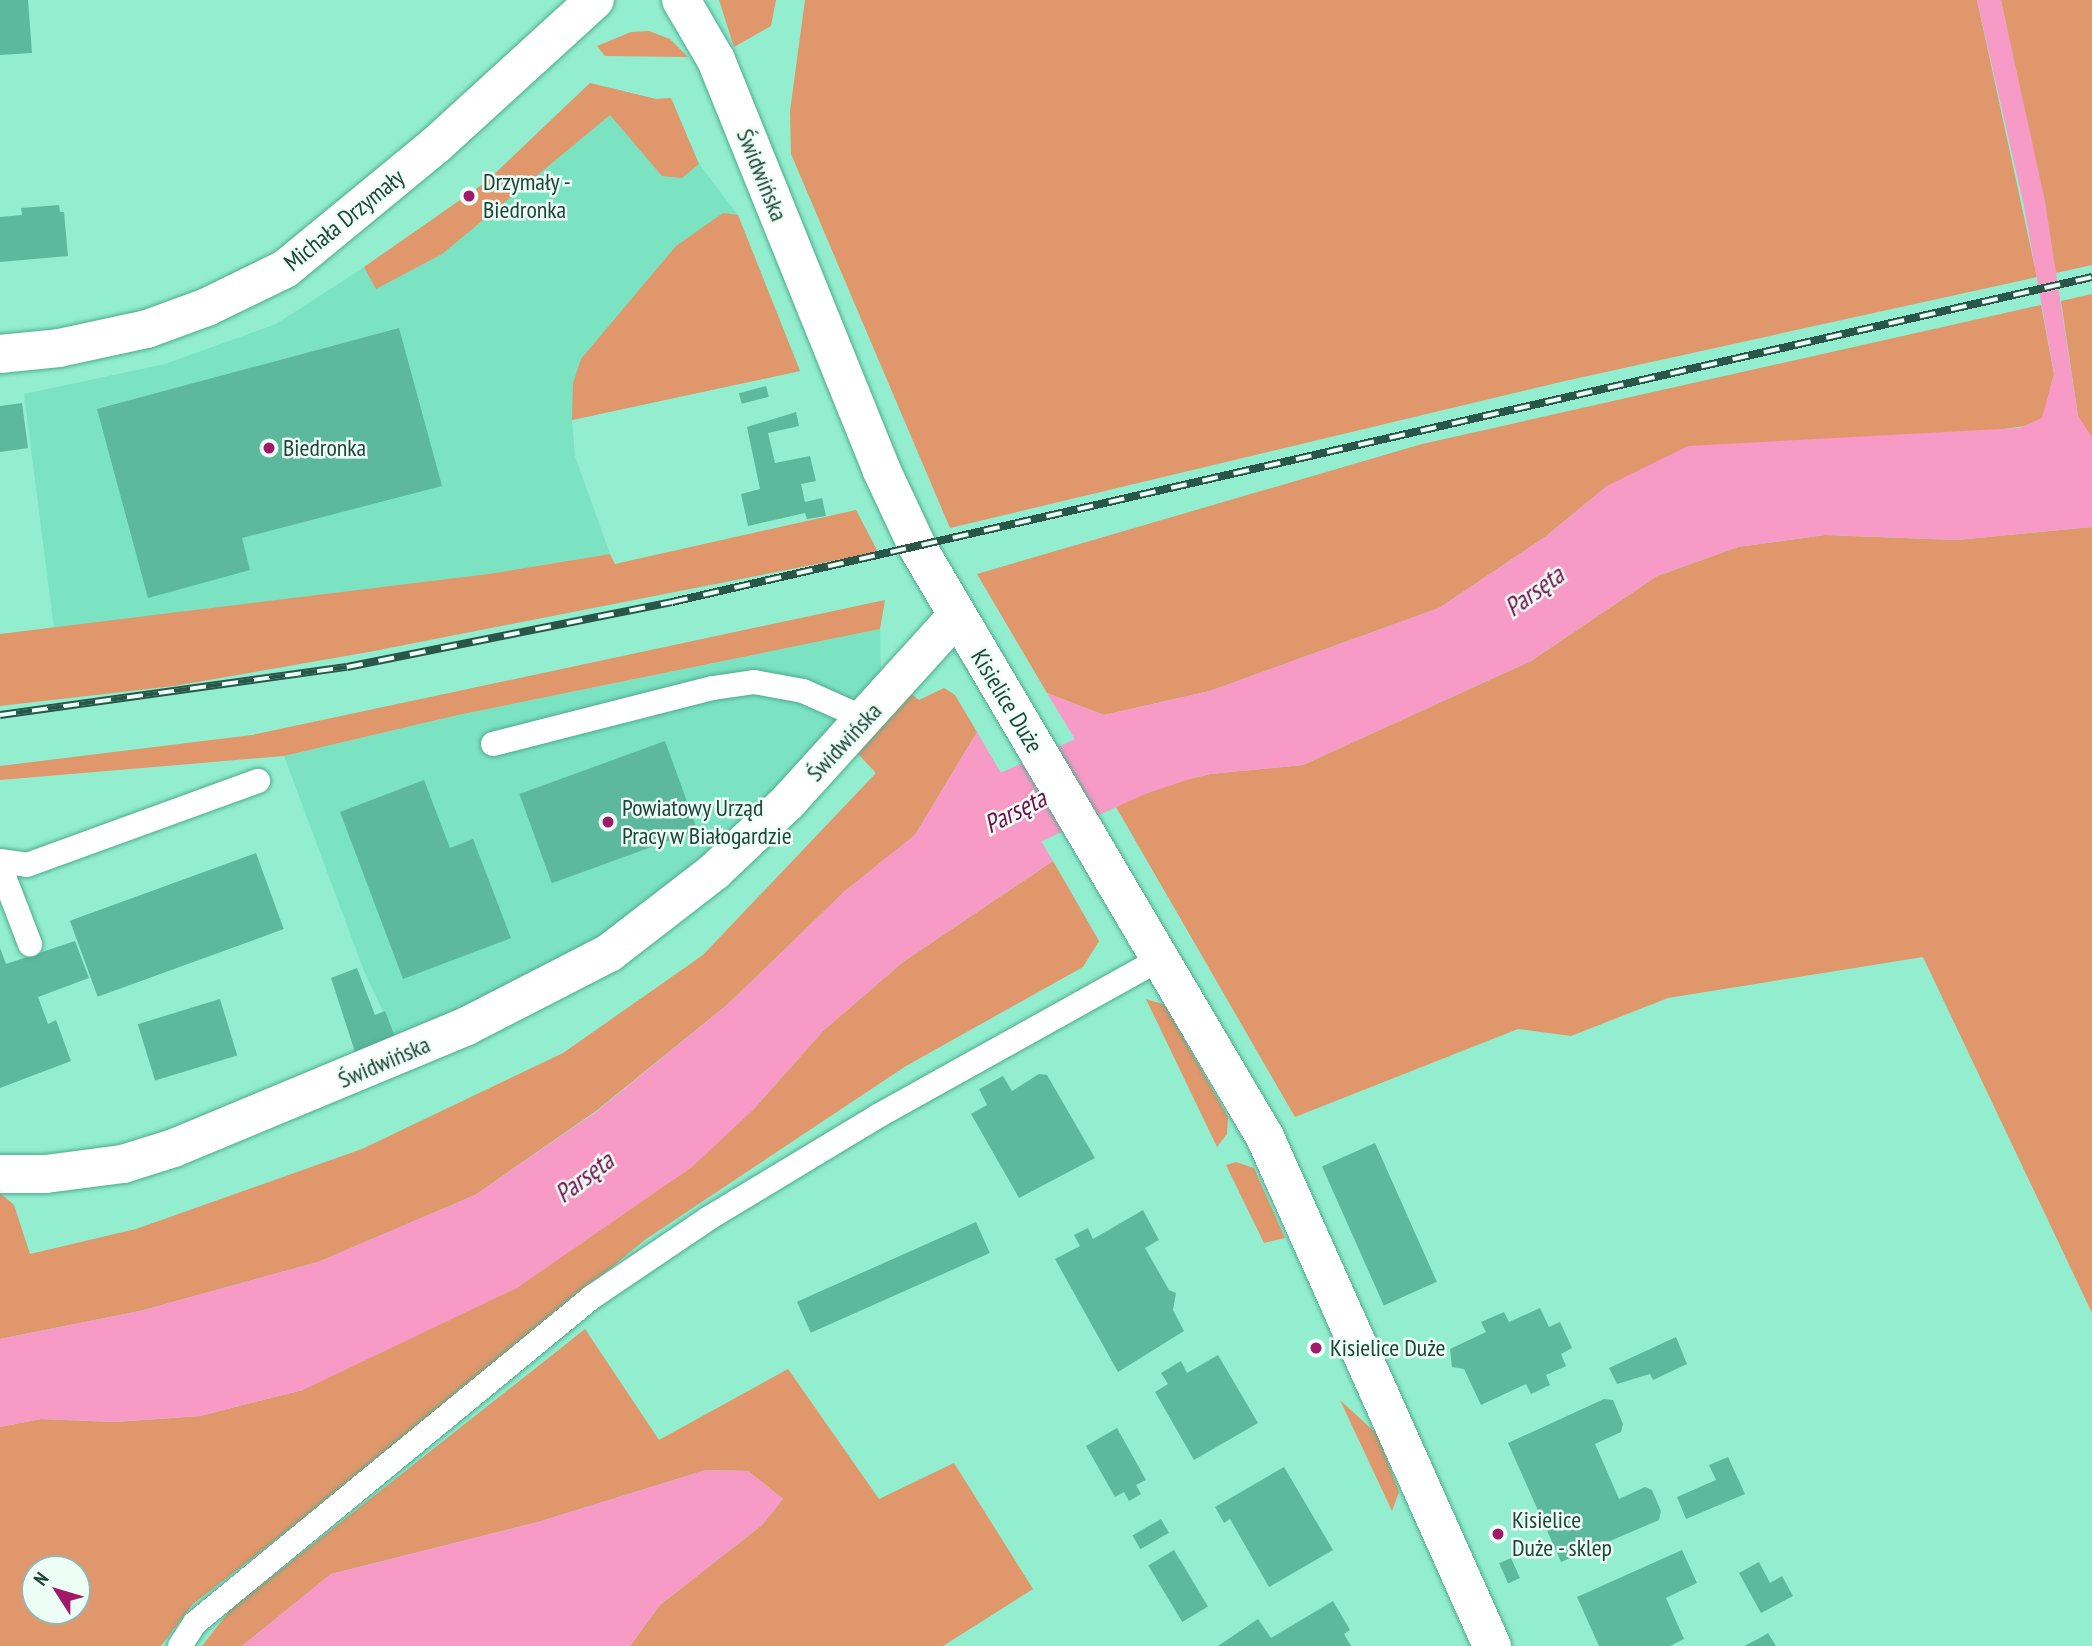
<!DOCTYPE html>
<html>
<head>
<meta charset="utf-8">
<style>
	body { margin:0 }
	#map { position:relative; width:2092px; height:1646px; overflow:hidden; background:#92eecf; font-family:"PT Sans Narrow",sans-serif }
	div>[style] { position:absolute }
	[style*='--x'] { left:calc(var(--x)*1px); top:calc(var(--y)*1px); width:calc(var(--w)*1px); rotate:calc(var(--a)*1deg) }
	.built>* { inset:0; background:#7ce3c2 }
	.green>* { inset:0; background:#e0976c }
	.water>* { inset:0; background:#f79ac5 }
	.pier>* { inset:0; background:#92eecf }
	.river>* { height:79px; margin:-39.5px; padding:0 39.5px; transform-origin:39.5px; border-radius:39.5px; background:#f79ac5 }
	.building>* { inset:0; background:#5db99c; transform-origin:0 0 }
	.roads { filter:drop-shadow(0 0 2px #4eaa8e) drop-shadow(0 0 2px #4eaa8e) }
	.service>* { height:24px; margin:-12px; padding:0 12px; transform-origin:12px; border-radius:12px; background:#fff }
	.minor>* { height:38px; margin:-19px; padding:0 19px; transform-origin:19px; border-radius:19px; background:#fff }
	.tertiary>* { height:38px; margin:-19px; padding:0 19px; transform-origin:19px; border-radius:19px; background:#fff }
	.rail>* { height:8px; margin-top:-4px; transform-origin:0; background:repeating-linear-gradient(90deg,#edfef7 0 16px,#295648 0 32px); box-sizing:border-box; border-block:2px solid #295648 }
	.dots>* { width:19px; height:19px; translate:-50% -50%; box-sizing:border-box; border:4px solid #edfef7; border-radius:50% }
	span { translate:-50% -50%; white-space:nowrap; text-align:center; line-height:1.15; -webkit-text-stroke:5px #edfef7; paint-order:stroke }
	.street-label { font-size:24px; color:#1d4438 }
	.poi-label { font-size:24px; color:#1d4438 }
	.left { translate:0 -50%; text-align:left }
	.water-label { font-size:26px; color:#750c4b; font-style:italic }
	.north { position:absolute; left:21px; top:1555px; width:70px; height:70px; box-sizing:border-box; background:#edfef7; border:2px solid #9ab4ab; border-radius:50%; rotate:307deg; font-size:19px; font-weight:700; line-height:28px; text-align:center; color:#1d4438 }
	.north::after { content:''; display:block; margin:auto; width:24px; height:32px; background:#a01a69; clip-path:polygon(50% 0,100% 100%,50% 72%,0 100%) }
</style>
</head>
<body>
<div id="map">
	<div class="built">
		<div style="clip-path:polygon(590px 83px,656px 99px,671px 98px,699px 164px,738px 215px,800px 371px,572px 420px,575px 456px,610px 554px,488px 574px,54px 629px,24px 394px,165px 364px,276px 324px,425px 228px,486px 182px)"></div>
		<div style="clip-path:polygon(880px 629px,881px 677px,822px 746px,708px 858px,597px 939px,513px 984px,395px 1037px,364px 971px,284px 756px,458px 715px)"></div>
	</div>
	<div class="green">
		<div style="clip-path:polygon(719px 0,776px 0,771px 26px,734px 47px)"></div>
		<div style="clip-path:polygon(805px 0,1977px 0,2037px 277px,1565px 381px,950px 528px,791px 154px,790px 111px)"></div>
		<div style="clip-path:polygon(2001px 0,2092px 0,2092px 265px,2056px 273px)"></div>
		<div style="clip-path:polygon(649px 31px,670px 39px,688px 57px,605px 56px,597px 46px,631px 32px)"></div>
		<div style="clip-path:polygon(590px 83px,656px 99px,671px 98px,699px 164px,682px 178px,662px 176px,610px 115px,442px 254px,376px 289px,364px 267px,486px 182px)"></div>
		<div style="clip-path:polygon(723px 213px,738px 215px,800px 371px,572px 420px,573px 383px,581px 359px,676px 246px)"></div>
		<div style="clip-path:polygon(2092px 294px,2092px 437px,2090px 438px,2078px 416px,2061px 301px)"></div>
		<div style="clip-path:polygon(2041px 305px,2054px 374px,2043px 418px,2032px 425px,1607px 486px,1545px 537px,1439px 608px,1210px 691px,1104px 715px,1047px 693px,977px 574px,1422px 444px)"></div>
		<div style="clip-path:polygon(856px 510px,878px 552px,369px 652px,174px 686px,0 706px,0 634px,488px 574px,610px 554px,615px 564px)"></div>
		<div style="clip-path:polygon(2092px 527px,2092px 1313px,1923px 957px,1668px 998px,1571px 1036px,1518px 1029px,1295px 1117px,1116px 807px,1137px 792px,1210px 774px,1303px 765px,1531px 661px,1657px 576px,1738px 547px,1825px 535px,1957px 540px)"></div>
		<div style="clip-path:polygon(885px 600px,880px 629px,458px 715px,284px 756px,0 780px,0 766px,252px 735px)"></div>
		<div style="clip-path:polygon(944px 688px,955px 695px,977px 732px,915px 835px,845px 891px,728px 1004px,596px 1111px,475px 1195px,318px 1262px,140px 1311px,0 1339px,0 1193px,14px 1205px,30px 1254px,136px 1229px,362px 1149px,563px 1053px,703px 955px,876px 773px,858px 754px,910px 693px,919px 700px)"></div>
		<div style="clip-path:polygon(evenodd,1053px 861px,1099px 941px,1083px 967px,906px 1066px,646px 1239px,340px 1490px,193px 1604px,161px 1646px,0 1646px,0 1427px,41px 1419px,115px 1422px,200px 1416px,303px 1390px,753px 1110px,823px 1031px,903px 962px,1053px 861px,35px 1569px,77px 1569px,77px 1611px,35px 1611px,35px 1569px)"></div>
		<div style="clip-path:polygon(1146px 999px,1165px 1005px,1228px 1117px,1227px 1134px,1217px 1147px)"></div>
		<div style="clip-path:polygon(1236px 1162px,1254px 1168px,1285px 1238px,1264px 1243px,1226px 1165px)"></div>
		<div style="clip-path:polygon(585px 1329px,659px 1440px,788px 1369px,879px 1499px,954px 1463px,1033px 1589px,943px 1646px,630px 1646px,660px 1605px,762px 1525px,783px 1499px,748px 1471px,706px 1470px,538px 1522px,331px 1574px,242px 1646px,202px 1646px,231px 1609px)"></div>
		<div style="clip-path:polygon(1340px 1400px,1377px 1434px,1399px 1492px,1392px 1511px)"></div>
	</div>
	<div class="water">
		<div style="clip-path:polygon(1977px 0,2001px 0,2045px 201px,2078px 416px,2092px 437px,2092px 527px,1957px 540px,1825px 535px,1738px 547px,1657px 576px,1531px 661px,1303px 765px,1210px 774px,1137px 792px,1116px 807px,1047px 693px,1104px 715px,1210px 691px,1439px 608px,1545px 537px,1607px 486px,1688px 446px,2019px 428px,2042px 418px,2054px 374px,2024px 206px)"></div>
		<div style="clip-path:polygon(977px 732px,1053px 861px,903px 962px,823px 1031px,753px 1110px,692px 1167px,517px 1288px,303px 1390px,200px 1416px,115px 1422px,41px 1419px,0 1427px,0 1339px,140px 1311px,318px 1262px,475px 1195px,596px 1112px,728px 1004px,845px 891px,915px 835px)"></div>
		<div style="clip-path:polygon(706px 1470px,748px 1471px,783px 1499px,762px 1525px,660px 1605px,630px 1646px,242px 1646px,331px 1574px,538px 1522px)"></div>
	</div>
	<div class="pier">
		<div style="clip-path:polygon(975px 729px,1056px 859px,1055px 864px,977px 732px)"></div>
	</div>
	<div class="river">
		<div style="--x:934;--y:870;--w:66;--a:-43.8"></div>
		<div style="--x:982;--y:824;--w:165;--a:-24.4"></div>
		<div style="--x:1132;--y:756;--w:66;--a:-18.4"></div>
	</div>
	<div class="building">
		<div style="clip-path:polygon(0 0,28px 0,32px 53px,0 55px)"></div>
		<div style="clip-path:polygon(59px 205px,60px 212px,64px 212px,68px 256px,0 262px,0 217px,22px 215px,21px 208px)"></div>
		<div style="clip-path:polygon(399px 328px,442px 486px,242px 538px,250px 570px,148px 598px,97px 409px)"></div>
		<div style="left:766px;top:386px;width:11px;height:28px;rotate:75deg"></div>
		<div style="clip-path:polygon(22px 403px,28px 448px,0 452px,0 406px)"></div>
		<div style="clip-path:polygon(796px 412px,799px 426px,768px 433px,775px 463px,810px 456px,816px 481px,801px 484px,805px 502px,822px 498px,826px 516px,807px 519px,805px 513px,748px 526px,741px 494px,760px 489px,747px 427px)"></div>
		<div style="left:665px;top:741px;width:95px;height:155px;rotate:70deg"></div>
		<div style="clip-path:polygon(424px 780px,450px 848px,473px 839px,511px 938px,403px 979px,340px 812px)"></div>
		<div style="left:256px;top:853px;width:81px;height:198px;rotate:70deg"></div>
		<div style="clip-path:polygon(75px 941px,89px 978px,38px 997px,48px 1024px,56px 1020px,71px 1061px,0 1088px,0 948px,6px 964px)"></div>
		<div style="clip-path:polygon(357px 968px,375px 1015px,385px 1011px,395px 1037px,355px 1052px,331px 978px)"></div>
		<div style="left:220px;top:999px;width:59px;height:86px;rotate:73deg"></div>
		<div style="clip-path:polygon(1039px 1074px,1047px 1075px,1095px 1158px,1019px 1198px,971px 1114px,987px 1105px,979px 1089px,1003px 1076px,1012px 1091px)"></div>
		<div style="left:1375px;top:1143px;width:152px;height:58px;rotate:66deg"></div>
		<div style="clip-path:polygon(1143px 1210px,1159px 1240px,1145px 1248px,1169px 1290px,1176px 1293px,1173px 1310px,1184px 1331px,1118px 1372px,1055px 1259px,1080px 1246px,1074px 1235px,1088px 1228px,1093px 1239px)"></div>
		<div style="left:976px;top:1222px;width:34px;height:196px;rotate:66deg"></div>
		<div style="clip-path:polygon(1540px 1308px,1549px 1327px,1560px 1322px,1572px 1348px,1561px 1354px,1566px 1366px,1546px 1375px,1550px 1385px,1531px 1394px,1526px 1384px,1481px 1405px,1464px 1369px,1452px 1367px,1450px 1349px,1486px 1332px,1481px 1322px,1504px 1312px,1509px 1322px)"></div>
		<div style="clip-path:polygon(1676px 1337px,1687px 1364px,1653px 1380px,1650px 1374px,1617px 1384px,1609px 1368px)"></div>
		<div style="clip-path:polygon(1218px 1355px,1258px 1423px,1194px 1460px,1155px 1392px,1168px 1384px,1161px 1373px,1181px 1361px,1187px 1373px)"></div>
		<div style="clip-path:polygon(1604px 1399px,1613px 1400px,1623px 1424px,1621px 1432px,1595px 1444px,1619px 1499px,1645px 1487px,1652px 1490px,1661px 1511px,1659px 1520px,1561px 1562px,1508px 1443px)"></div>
		<div style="clip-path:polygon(1117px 1428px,1146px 1480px,1136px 1485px,1141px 1494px,1129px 1501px,1124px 1492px,1115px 1497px,1086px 1446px)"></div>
		<div style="clip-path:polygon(1728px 1457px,1745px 1494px,1686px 1519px,1677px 1497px,1716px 1480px,1709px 1465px)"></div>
		<div style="clip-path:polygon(1284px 1467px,1333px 1550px,1269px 1587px,1230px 1519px,1224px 1523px,1215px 1507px)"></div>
		<div style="left:1161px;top:1519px;width:16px;height:33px;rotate:60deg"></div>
		<div style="left:1174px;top:1550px;width:66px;height:30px;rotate:59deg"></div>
		<div style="clip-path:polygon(1682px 1550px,1697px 1583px,1666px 1598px,1684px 1639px,1670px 1646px,1599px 1646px,1577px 1597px)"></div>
		<div style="left:1511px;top:1558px;width:22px;height:13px;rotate:66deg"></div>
		<div style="clip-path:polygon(1759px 1562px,1770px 1583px,1782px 1576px,1793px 1596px,1761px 1613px,1739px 1573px)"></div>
		<div style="clip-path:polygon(1333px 1601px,1350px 1630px,1344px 1634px,1351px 1646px,1218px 1646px,1258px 1619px,1271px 1638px)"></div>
		<div style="clip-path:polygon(1768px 1633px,1776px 1646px,1744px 1646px,1758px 1639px)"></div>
	</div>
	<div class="roads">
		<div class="service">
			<div style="--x:493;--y:744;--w:227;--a:-14.3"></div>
			<div style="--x:713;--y:688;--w:41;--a:-8.3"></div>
			<div style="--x:754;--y:682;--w:50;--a:10.4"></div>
			<div style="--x:803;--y:691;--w:69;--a:24"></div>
			<div style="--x:0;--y:861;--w:27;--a:8"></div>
			<div style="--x:27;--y:865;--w:246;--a:-20"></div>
			<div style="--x:0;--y:866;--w:84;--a:69"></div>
			<div style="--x:180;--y:1646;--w:27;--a:-57"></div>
			<div style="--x:195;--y:1623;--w:514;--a:-39.39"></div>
			<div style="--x:592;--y:1297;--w:141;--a:-34"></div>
			<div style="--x:709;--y:1218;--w:197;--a:-31.1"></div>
			<div style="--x:878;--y:1116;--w:325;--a:-29.1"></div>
		</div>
		<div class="minor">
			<div style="--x:0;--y:354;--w:59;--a:-5.8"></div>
			<div style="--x:59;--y:348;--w:90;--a:-12.2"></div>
			<div style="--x:147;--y:329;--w:64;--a:-20.1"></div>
			<div style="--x:207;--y:307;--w:87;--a:-26"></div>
			<div style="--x:285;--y:269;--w:195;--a:-39.4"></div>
			<div style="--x:436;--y:145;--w:215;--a:-42.4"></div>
			<div style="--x:0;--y:1174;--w:46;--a:0"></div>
			<div style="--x:46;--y:1174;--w:78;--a:-7.4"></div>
			<div style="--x:123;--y:1164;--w:53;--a:-17.4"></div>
			<div style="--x:174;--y:1148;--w:317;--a:-22.6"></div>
			<div style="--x:467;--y:1026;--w:160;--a:-27.2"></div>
			<div style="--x:609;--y:953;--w:134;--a:-37.7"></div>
			<div style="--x:715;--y:871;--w:100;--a:-43.4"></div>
			<div style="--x:788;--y:802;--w:250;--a:-47.8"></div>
		</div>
		<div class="tertiary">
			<div style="--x:681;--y:0;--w:69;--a:59.7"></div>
			<div style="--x:716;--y:60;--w:441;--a:68"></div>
			<div style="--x:881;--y:469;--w:87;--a:64.9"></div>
			<div style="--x:918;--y:548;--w:684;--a:59.5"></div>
			<div style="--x:1265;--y:1137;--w:557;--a:65.96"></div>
		</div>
	</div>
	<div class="rail">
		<div style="--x:0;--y:715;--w:350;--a:-7.9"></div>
		<div style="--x:347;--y:667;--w:331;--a:-11.3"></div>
		<div style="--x:672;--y:602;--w:1457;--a:-12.89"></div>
	</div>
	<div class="dots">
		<div style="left:469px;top:196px;background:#a01a69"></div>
		<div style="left:269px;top:448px;background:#a01a69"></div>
		<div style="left:608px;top:822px;background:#a01a69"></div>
		<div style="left:1316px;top:1348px;background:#a01a69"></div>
		<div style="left:1498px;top:1534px;background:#a01a69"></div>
	</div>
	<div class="street-label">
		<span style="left:762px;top:175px;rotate:68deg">Świdwińska</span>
		<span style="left:344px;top:220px;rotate:-39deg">Michała Drzymały</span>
		<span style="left:1007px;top:701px;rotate:59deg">Kisielice Duże</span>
		<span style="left:844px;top:742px;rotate:-47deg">Świdwińska</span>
		<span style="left:384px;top:1062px;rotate:-23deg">Świdwińska</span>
	</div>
	<div class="poi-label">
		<span class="left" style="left:483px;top:196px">Drzymały -<br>Biedronka</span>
		<span class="left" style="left:283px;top:448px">Biedronka</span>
		<span class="left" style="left:622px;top:822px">Powiatowy Urząd<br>Pracy w Białogardzie</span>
		<span class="left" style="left:1330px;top:1348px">Kisielice Duże</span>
		<span class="left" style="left:1512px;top:1534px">Kisielice<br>Duże - sklep</span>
	</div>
	<div class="water-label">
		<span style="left:1534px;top:591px;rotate:-36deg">Parsęta</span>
		<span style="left:1015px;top:811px;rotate:-27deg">Parsęta</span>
		<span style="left:584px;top:1177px;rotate:-37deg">Parsęta</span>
	</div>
	<div class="north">N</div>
</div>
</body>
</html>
